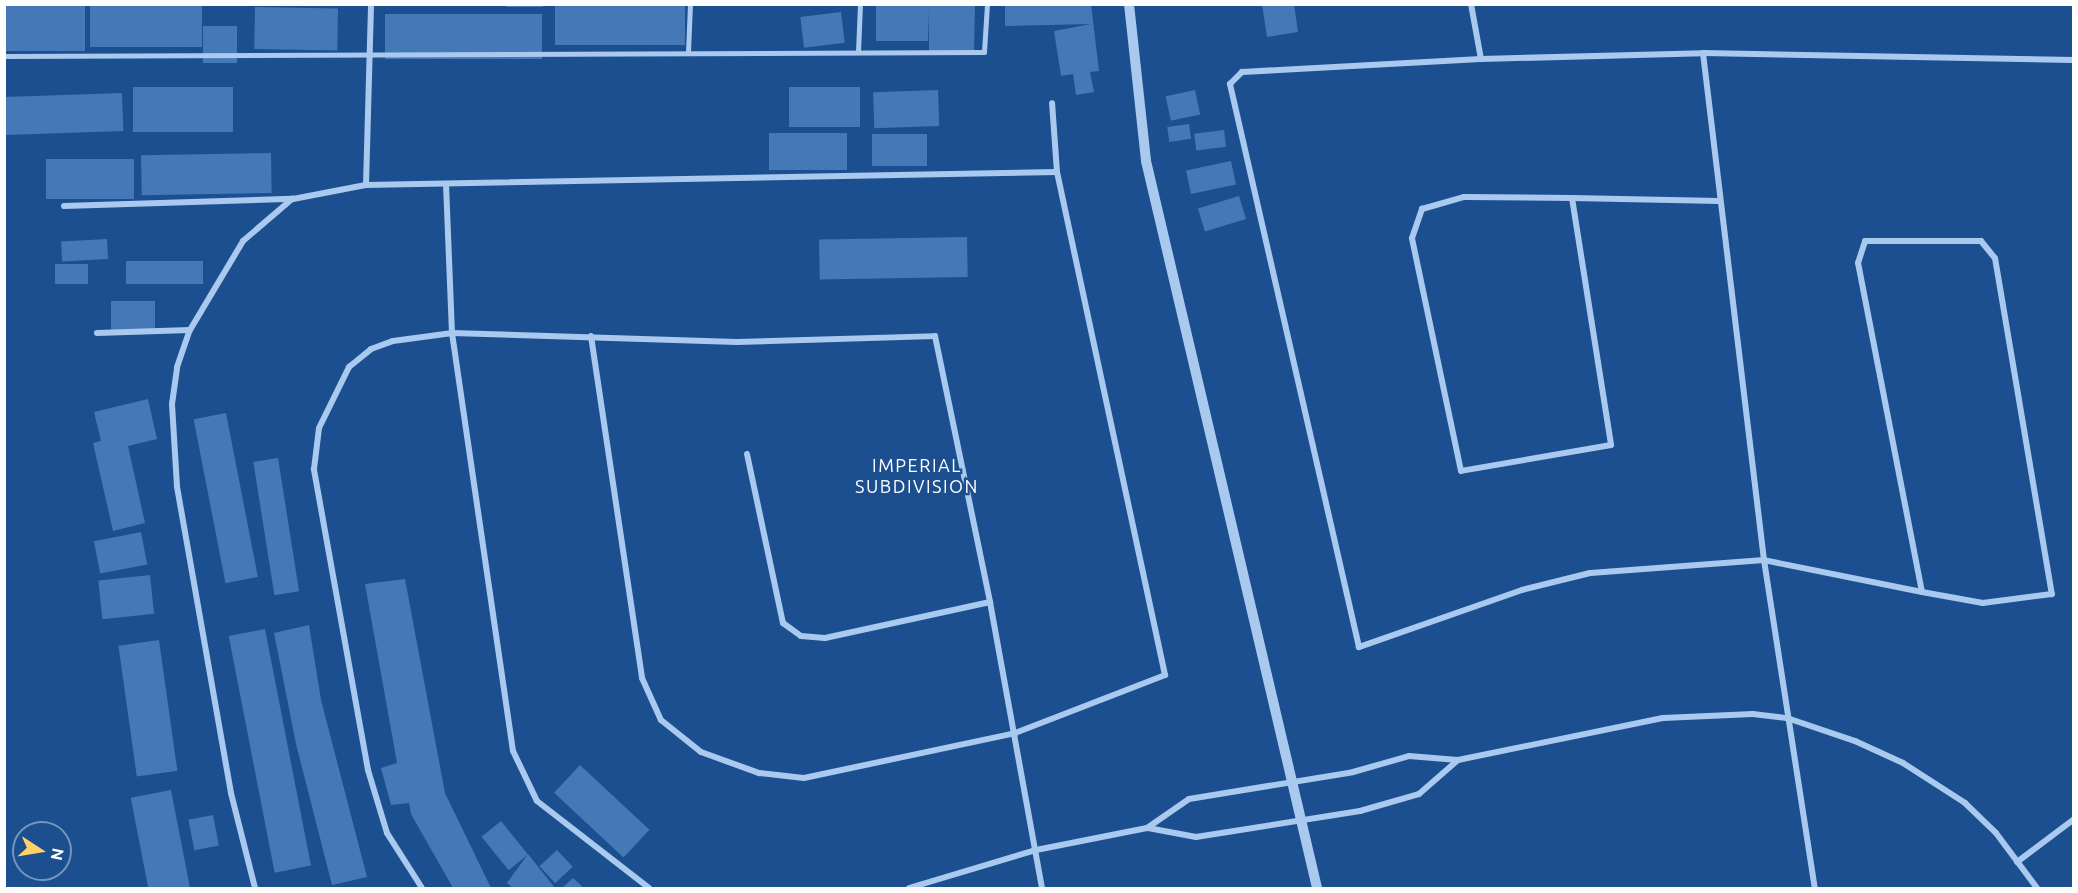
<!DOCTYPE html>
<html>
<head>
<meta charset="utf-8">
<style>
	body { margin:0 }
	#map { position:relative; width:2078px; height:893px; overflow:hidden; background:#1b4f8f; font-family:Ubuntu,sans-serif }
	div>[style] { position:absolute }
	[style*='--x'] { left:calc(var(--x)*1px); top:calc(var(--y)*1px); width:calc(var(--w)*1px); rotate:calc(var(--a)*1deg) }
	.building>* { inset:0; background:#4478b7; transform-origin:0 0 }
	.service>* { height:4.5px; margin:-2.25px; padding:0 2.25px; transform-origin:2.25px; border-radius:2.25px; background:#a9c9ee }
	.minor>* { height:6px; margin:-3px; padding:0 3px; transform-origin:3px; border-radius:3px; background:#a9c9ee }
	.tertiary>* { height:10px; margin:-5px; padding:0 5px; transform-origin:5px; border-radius:5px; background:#a9c9ee }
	span { translate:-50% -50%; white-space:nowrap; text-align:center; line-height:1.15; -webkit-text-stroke:4.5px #1b4f8f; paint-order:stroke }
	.neighbourhood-label { font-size:18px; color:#fff; letter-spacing:1.5px }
	.frame { position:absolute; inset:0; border:6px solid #fff; pointer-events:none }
	.north { position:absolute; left:12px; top:821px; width:60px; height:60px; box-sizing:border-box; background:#1b4f8f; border:2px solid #7695bc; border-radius:50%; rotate:102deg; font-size:16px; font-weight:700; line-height:24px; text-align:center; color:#fff }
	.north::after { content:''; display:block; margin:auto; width:21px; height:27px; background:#ffd166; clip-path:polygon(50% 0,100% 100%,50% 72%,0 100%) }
</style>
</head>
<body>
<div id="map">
	<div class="building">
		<div style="left:4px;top:4px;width:81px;height:47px"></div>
		<div style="left:90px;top:4px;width:112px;height:43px"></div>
		<div style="left:506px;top:4px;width:37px;height:3px"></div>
		<div style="left:555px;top:4px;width:130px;height:41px"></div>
		<div style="clip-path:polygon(876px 4px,975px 4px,974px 55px,929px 55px,929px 9px,928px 41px,876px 41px)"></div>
		<div style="clip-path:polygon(1005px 4px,1091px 4px,1099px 71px,1090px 72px,1094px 92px,1076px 95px,1073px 74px,1061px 76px,1054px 31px,1091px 24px,1005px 26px)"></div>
		<div style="clip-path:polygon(1262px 4px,1294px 4px,1298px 32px,1267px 37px)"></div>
		<div style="left:255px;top:7px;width:83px;height:42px;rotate:1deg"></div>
		<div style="left:841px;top:12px;width:31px;height:41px;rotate:83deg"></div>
		<div style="left:385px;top:14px;width:157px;height:45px"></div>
		<div style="left:203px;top:26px;width:34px;height:37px"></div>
		<div style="left:233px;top:87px;width:45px;height:100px;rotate:90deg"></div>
		<div style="left:789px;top:87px;width:71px;height:40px"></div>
		<div style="left:938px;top:90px;width:36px;height:65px;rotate:88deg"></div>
		<div style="left:1195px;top:90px;width:25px;height:30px;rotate:78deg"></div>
		<div style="left:122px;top:93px;width:38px;height:118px;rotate:88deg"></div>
		<div style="left:1189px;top:124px;width:15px;height:22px;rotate:82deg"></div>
		<div style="left:1224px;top:130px;width:17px;height:30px;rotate:83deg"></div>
		<div style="left:847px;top:133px;width:37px;height:78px;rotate:90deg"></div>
		<div style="left:872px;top:134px;width:55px;height:32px"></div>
		<div style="left:271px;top:153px;width:40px;height:130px;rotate:89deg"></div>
		<div style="left:134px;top:159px;width:40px;height:88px;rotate:90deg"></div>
		<div style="left:1231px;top:161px;width:24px;height:46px;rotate:78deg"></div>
		<div style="left:1239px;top:196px;width:24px;height:43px;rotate:73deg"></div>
		<div style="left:967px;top:237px;width:40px;height:148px;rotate:89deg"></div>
		<div style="left:107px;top:239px;width:20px;height:46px;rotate:87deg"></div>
		<div style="left:203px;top:261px;width:23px;height:77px;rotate:90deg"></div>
		<div style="left:88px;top:264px;width:20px;height:33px;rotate:90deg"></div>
		<div style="left:111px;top:301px;width:44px;height:32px"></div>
		<div style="clip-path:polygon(148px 399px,157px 439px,128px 446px,145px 523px,113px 531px,93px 443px,101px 441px,94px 412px)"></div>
		<div style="left:226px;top:413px;width:167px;height:33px;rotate:79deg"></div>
		<div style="left:278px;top:458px;width:135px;height:25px;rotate:81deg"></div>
		<div style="left:141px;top:532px;width:33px;height:48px;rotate:79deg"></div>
		<div style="left:150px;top:575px;width:39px;height:52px;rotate:84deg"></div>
		<div style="clip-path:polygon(405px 579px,445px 793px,491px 888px,453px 888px,411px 814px,409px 803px,391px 805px,381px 768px,397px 763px,365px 584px)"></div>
		<div style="clip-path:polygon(309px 625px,321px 700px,367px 877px,332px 885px,296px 744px,274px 633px)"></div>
		<div style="left:265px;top:629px;width:241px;height:37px;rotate:79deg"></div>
		<div style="left:159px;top:640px;width:132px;height:41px;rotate:82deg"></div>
		<div style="left:580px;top:765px;width:95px;height:38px;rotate:43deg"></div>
		<div style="left:171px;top:790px;width:100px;height:41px;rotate:79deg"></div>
		<div style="left:213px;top:815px;width:31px;height:25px;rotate:79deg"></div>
		<div style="left:501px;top:821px;width:43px;height:25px;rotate:51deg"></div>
		<div style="left:557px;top:850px;width:23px;height:24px;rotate:47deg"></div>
		<div style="clip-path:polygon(528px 854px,555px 888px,513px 888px,507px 883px)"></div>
		<div style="clip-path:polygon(573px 878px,584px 888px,562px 888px)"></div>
	</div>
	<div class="service">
		<div style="--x:688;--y:52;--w:48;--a:-87.6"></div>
		<div style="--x:858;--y:52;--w:48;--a:-87.6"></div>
		<div style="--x:4;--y:56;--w:980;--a:-0.23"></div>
		<div style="--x:984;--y:52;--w:48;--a:-86.4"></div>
	</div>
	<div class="minor">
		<div style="--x:1471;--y:4;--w:56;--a:79.7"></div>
		<div style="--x:1703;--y:53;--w:511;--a:83.14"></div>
		<div style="--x:1764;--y:560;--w:332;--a:81.2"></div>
		<div style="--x:446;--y:184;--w:149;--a:87.7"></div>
		<div style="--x:452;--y:333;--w:422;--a:81.7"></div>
		<div style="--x:513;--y:751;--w:55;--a:64.4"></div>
		<div style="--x:537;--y:801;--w:142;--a:37.8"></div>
		<div style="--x:366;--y:185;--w:181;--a:-88.4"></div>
		<div style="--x:1572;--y:198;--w:250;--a:81"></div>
		<div style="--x:1611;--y:445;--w:152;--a:170.2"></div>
		<div style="--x:1461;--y:471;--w:238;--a:-101.9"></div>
		<div style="--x:1412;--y:238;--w:31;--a:-71"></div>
		<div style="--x:1422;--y:209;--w:44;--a:-15.9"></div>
		<div style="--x:1464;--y:197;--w:108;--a:0.5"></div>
		<div style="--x:1572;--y:198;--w:147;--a:1.2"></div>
		<div style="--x:64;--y:206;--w:229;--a:-1.8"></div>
		<div style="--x:293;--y:199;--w:74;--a:-10.9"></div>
		<div style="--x:366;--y:185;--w:691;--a:-1.08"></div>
		<div style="--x:97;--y:333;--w:93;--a:-1.8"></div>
		<div style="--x:591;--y:336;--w:346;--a:81.5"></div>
		<div style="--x:642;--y:678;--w:46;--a:65.7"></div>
		<div style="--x:661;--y:720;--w:51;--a:38.7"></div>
		<div style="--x:701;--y:752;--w:62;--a:19.9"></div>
		<div style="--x:759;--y:773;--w:45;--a:6.3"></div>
		<div style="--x:804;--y:778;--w:216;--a:-12"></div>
		<div style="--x:1015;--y:733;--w:161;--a:-21.1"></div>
		<div style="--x:1165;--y:675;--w:514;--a:-102.12"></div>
		<div style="--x:1057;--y:172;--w:69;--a:-94.1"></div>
		<div style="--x:747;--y:454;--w:173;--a:78"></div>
		<div style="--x:783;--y:623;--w:22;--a:36"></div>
		<div style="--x:801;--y:636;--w:24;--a:5"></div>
		<div style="--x:825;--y:638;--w:169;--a:-12.3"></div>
		<div style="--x:1922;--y:592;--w:335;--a:-101"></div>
		<div style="--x:1858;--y:263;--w:23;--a:-72"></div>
		<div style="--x:1865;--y:241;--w:116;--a:0"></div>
		<div style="--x:1981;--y:241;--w:22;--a:51"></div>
		<div style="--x:1995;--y:258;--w:341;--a:80.4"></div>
		<div style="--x:2052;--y:594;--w:70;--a:172.6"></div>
		<div style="--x:1983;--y:603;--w:62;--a:-169.8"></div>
		<div style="--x:1922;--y:592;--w:161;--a:-168.6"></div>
		<div style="--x:1764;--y:560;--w:174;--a:175.7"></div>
		<div style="--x:1590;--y:573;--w:70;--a:166"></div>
		<div style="--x:1522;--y:590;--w:173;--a:160.7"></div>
		<div style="--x:1359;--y:647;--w:578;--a:-102.91"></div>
		<div style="--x:1230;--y:84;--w:17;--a:-45"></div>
		<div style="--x:1242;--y:72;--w:239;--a:-3.1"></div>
		<div style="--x:1481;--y:59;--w:222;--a:-1.5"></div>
		<div style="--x:1703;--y:53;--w:371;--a:1.1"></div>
		<div style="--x:1148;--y:828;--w:49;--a:10.6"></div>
		<div style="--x:1196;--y:837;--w:166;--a:-9"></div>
		<div style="--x:1360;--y:811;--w:61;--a:-16.1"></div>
		<div style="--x:1419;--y:794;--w:52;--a:-41.1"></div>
		<div style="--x:2017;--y:862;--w:71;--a:-37"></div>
		<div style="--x:255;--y:888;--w:98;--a:-104.2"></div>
		<div style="--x:231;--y:793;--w:312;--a:-100"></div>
		<div style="--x:177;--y:486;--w:82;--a:-93.5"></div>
		<div style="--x:172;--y:404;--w:37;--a:-82"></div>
		<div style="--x:177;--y:367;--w:39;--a:-71"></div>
		<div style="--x:190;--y:330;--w:104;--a:-59.2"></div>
		<div style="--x:243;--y:241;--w:65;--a:-40.6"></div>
		<div style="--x:422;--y:888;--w:65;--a:-122.5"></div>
		<div style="--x:387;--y:833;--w:66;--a:-106.8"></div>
		<div style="--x:368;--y:770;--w:306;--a:-100.2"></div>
		<div style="--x:314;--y:469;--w:41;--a:-83"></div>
		<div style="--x:319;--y:428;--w:68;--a:-63.8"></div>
		<div style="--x:349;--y:367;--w:28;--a:-39"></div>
		<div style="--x:371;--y:349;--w:23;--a:-20"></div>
		<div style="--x:393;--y:341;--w:60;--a:-7.7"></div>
		<div style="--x:452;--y:333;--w:285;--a:1.8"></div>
		<div style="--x:737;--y:342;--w:198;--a:-1.7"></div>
		<div style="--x:935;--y:336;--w:272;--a:78.3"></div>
		<div style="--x:990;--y:602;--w:291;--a:79.7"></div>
		<div style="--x:909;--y:888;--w:133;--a:-16.7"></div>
		<div style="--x:1036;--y:850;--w:113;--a:-11.2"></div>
		<div style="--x:1147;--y:828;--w:51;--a:-34.6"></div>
		<div style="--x:1189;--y:799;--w:166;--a:-9.3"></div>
		<div style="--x:1353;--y:772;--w:58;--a:-15.9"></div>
		<div style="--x:1409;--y:756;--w:49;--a:4.7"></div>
		<div style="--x:1458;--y:760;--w:209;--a:-11.6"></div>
		<div style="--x:1663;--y:718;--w:90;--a:-2.5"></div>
		<div style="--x:1753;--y:714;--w:34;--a:7"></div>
		<div style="--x:1787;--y:718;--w:72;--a:18.7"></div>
		<div style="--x:1855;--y:741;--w:53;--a:24.6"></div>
		<div style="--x:1903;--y:763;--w:74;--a:32.8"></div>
		<div style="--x:1965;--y:803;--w:43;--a:44.1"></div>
		<div style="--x:1996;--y:833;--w:69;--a:53.3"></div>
	</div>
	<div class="tertiary">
		<div style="--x:1129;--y:4;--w:158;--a:83.8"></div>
		<div style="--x:1146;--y:161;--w:747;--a:76.76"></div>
	</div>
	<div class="neighbourhood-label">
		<span style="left:917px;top:476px">IMPERIAL<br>SUBDIVISION</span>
	</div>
	<div class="frame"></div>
	<div class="north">N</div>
</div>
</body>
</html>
